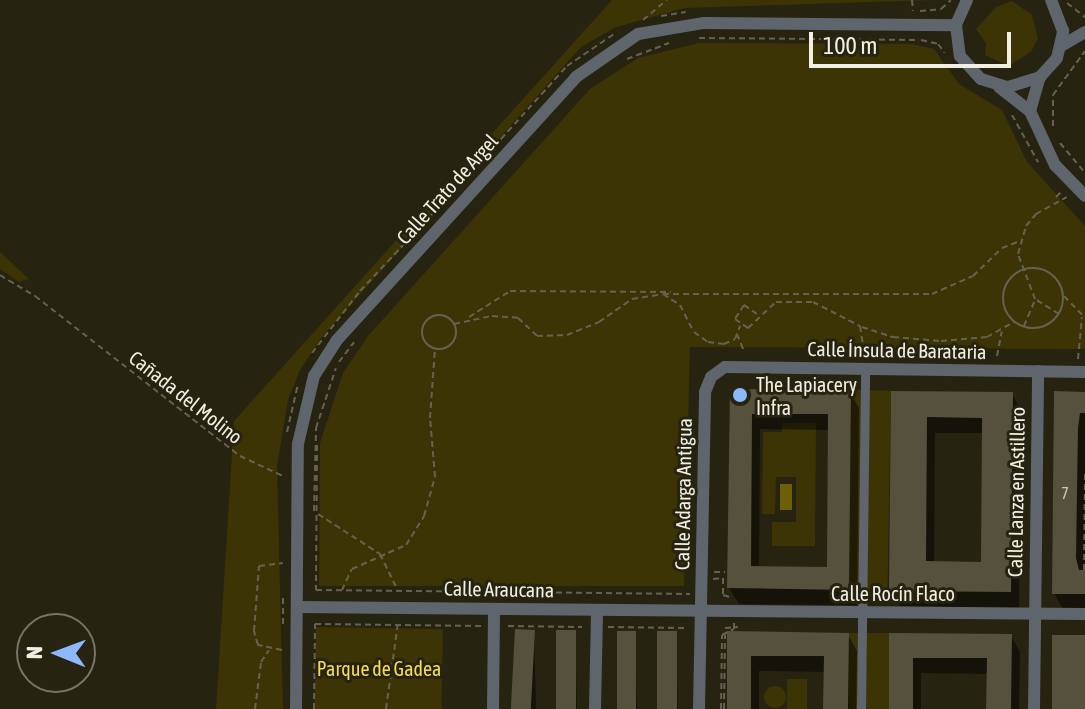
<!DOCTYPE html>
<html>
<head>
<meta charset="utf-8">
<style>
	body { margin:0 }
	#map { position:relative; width:1085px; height:709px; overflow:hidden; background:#272311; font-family:"Asap Condensed",sans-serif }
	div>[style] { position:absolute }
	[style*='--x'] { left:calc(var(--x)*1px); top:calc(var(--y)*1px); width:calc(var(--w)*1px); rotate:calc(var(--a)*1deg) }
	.green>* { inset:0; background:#3c3404; transform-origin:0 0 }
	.round { border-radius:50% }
	.water>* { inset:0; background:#6d5f04; transform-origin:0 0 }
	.shadow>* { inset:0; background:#0007; transform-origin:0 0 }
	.building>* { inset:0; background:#55513d; transform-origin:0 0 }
	.path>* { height:2px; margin-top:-1px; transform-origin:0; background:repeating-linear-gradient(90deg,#666252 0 6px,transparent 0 10px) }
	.path>.ring { margin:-1px; padding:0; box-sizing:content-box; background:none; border:2px solid #666252; border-radius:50% }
	.pedestrian>* { height:9px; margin:-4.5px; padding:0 4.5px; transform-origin:4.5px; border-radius:4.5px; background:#5f656d }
	.minor>* { height:12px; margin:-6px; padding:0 6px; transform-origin:6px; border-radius:6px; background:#5f656d }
	.dots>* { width:22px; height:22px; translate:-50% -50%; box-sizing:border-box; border:4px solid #272311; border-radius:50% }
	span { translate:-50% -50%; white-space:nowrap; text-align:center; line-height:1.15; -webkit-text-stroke:6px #272311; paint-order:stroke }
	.number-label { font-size:16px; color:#cac8ba }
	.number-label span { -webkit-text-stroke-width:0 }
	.street-label { font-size:20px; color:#f1efe3 }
	.poi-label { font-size:20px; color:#f1efe3 }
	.left { translate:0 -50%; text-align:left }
	.park-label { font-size:20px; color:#f5dc55 }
	.north { position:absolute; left:16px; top:613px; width:80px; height:80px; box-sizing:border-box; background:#272311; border:2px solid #787565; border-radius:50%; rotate:271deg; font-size:22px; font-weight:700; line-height:32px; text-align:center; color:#f1efe3 }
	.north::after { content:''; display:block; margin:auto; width:28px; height:36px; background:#8cb9fc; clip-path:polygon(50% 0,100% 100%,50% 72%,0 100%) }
	.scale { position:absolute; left:809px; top:32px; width:202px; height:36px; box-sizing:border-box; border:4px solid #f1efe3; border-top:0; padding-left:10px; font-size:24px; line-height:28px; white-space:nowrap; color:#f1efe3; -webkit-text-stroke:6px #272311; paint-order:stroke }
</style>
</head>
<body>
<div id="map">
	<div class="green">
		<div style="clip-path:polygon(612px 0,934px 0,685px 8px,616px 27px,581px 47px,322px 337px,300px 370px,288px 400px,277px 466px,283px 709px,216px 709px,234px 421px)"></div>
		<div style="clip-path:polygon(1012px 1px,1032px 15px,1038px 38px,1031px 52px,1008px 66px,985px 55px,986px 43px,976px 29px,996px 7px)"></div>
		<div style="clip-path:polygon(699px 43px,911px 44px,934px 49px,959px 84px,1002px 110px,1027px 162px,1085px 226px,1085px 349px,690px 347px,684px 586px,319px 586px,320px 443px,343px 373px,368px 336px,590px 89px,638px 58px)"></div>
		<div style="clip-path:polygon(0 252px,29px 279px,19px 282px,0 269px)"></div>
		<div style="left:851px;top:390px;width:40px;height:200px;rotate:1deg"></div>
		<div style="clip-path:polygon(782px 423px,816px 423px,815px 546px,772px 546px,772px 522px,796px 522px,796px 477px,776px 477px,775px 514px,762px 514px,763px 432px,782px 432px)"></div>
		<div style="left:316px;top:627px;width:127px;height:82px;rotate:1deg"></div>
		<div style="left:849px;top:633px;width:40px;height:76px"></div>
		<div style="left:787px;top:679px;width:20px;height:30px"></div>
		<div class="round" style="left:764px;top:686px;width:22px;height:22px"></div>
	</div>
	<div class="water">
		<div style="left:780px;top:484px;width:12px;height:26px"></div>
	</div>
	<div class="shadow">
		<div style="clip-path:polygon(evenodd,732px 391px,850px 392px,859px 408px,857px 605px,739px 604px,729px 588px,732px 391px,760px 429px,830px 430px,829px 569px,759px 569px,760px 429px)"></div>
		<div style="clip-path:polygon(evenodd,893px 393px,1012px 394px,1021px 410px,1019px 608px,900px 606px,891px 590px,893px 393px,935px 433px,984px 433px,983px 564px,934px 563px,935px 433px)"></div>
		<div style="clip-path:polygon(1056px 393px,1085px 394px,1085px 610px,1063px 609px,1054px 593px)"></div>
		<div style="clip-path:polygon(534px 632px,536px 709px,516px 709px)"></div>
		<div style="clip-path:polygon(575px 632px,577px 709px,557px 709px)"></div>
		<div style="clip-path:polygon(635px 633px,637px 709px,618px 709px)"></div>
		<div style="clip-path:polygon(676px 633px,678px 709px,659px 709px)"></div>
		<div style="clip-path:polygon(729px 633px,848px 635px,857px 651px,856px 709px,825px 709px,826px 672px,759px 671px,759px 709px,729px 709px)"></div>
		<div style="clip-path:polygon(891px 635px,1011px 636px,1020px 652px,1019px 709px,988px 709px,989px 674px,921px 673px,921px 709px,891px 709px)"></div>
		<div style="left:1054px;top:637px;width:31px;height:72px"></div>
	</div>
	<div class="building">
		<div style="clip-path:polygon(evenodd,730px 389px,851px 390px,849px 590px,727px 588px,730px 389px,752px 414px,828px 414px,827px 567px,751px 566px,752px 414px)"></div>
		<div style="clip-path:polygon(evenodd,891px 391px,1013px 392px,1011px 592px,889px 591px,891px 391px,927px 417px,982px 418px,981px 562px,926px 561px,927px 417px)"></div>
		<div style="clip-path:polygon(1054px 391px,1085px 392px,1085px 413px,1080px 413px,1078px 428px,1076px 558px,1079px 570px,1085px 570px,1085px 594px,1052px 594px)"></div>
		<div style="left:515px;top:629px;width:20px;height:80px;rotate:3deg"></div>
		<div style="left:556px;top:630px;width:20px;height:79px"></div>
		<div style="left:617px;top:631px;width:19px;height:78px"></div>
		<div style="left:657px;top:631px;width:20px;height:78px"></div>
		<div style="clip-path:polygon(727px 631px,849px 633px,848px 709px,823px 709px,824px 656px,751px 656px,751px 709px,727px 709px)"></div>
		<div style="clip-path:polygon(889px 633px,1012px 634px,1011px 709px,986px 709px,987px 658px,913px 658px,913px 709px,889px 709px)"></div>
		<div style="left:1052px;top:635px;width:33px;height:74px"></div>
	</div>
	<div class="path">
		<div style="--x:912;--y:0;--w:11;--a:85"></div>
		<div style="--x:1067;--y:3;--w:23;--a:38"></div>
		<div style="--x:920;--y:11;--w:21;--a:-5"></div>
		<div style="--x:941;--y:9;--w:13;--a:-42"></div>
		<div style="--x:661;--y:16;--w:25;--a:-9"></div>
		<div style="--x:643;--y:20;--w:31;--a:-40"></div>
		<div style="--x:699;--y:38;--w:220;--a:0.5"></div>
		<div style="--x:921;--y:40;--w:17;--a:13"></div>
		<div style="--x:938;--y:44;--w:11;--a:52"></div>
		<div style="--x:627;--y:59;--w:45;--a:-20.9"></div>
		<div style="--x:1012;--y:115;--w:54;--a:61"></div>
		<div style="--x:1053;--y:126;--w:31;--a:-90"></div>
		<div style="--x:1053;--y:95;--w:54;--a:-54"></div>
		<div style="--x:1060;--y:143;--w:39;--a:50"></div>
		<div style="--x:454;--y:191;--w:169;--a:-47.9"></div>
		<div style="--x:567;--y:66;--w:60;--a:-34.2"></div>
		<div style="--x:1056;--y:197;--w:10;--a:-45"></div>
		<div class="ring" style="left:1003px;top:268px;width:58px;height:58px"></div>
		<div style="--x:0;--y:275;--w:41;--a:31"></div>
		<div style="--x:35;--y:296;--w:260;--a:38"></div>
		<div style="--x:240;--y:456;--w:50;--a:25"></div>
		<div style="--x:663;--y:294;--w:269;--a:0"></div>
		<div style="--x:932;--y:294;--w:45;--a:-23.7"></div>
		<div style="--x:973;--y:276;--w:40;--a:-44"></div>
		<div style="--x:1002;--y:248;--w:19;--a:-21"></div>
		<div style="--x:1064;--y:296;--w:30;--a:46"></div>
		<div style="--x:757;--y:314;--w:16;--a:-145"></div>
		<div style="--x:744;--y:305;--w:17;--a:123"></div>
		<div style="--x:735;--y:319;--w:16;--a:35"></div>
		<div style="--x:748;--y:328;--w:38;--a:-43"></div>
		<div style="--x:776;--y:302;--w:37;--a:0"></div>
		<div style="--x:813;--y:302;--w:53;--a:27.1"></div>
		<div style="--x:860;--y:326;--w:31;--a:81"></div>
		<div style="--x:1059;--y:314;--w:28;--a:-148"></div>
		<div style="--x:1035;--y:299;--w:48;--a:-110.7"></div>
		<div style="--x:1018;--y:254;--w:29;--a:-74"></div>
		<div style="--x:1026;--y:226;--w:16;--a:-50"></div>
		<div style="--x:1036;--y:214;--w:35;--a:-29"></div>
		<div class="ring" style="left:422px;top:315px;width:32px;height:32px"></div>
		<div style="--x:469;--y:317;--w:49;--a:-32.4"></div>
		<div style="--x:510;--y:291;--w:161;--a:0.4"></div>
		<div style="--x:454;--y:324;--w:39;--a:-12"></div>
		<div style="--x:492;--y:316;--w:26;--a:4"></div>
		<div style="--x:518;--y:318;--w:26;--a:43"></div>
		<div style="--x:537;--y:336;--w:30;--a:-2"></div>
		<div style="--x:567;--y:335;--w:35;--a:-22"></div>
		<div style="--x:599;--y:322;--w:40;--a:-34.9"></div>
		<div style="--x:632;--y:299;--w:31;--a:-9"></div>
		<div style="--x:663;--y:294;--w:20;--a:33"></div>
		<div style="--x:680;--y:305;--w:30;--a:63"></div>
		<div style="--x:694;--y:332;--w:17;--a:36"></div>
		<div style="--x:708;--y:342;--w:16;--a:7"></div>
		<div style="--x:724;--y:344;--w:12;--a:-24"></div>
		<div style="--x:735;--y:339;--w:14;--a:-69"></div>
		<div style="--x:1024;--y:326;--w:28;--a:-67"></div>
		<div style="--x:862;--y:327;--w:33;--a:18"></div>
		<div style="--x:893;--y:337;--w:48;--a:4.8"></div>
		<div style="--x:941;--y:341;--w:46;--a:-5"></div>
		<div style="--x:987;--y:337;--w:31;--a:-29"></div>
		<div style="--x:737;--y:334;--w:18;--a:68"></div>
		<div style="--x:312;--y:353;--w:78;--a:-52.3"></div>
		<div style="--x:360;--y:291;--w:132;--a:-46.8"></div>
		<div style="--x:997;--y:356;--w:25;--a:-79"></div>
		<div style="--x:1078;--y:359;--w:42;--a:-84.6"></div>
		<div style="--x:339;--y:362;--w:25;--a:-53"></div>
		<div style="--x:287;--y:432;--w:49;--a:-77.1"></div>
		<div style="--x:317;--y:445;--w:145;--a:90.4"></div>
		<div style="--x:316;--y:590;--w:374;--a:0.6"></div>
		<div style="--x:314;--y:511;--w:83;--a:-88.6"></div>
		<div style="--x:316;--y:428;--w:63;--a:-71.6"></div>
		<div style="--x:318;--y:514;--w:74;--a:32.8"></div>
		<div style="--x:380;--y:554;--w:39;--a:64"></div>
		<div style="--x:1084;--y:570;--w:97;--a:-89.4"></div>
		<div style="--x:714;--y:572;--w:11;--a:0"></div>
		<div style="--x:713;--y:579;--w:10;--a:-6"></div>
		<div style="--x:723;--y:578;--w:17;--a:90"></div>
		<div style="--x:723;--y:595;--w:7;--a:16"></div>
		<div style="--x:342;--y:590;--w:23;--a:-65"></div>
		<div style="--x:352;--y:569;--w:59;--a:-24"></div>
		<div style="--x:406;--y:545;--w:34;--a:-58"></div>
		<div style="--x:424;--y:516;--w:41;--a:-74.2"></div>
		<div style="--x:435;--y:477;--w:59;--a:-94.8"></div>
		<div style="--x:430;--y:418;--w:69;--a:-85.9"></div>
		<div style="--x:283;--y:624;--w:26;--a:-90"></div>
		<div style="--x:508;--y:626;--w:74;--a:0.8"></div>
		<div style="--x:608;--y:627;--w:78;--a:0.7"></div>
		<div style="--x:725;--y:628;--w:13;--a:-4"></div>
		<div style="--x:282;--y:650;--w:25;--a:-168"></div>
		<div style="--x:258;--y:645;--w:15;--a:-106"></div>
		<div style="--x:254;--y:631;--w:65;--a:-85.6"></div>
		<div style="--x:259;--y:566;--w:24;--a:-7"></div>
		<div style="--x:255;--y:709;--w:47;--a:-82.7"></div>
		<div style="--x:261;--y:662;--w:14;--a:-56"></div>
		<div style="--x:314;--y:709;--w:85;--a:-89.3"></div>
		<div style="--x:315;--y:624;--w:167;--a:0.7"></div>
		<div style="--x:386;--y:709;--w:87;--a:-82.1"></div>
		<div style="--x:721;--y:709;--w:74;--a:-89.2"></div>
		<div style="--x:722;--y:635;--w:13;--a:-27"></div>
		<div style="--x:734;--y:629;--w:6;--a:-90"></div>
		<div style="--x:724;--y:709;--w:74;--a:-89.2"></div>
	</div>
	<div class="pedestrian">
		<div style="--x:861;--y:709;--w:339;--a:-89.3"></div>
	</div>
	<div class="minor">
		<div style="--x:967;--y:0;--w:27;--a:114"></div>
		<div style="--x:956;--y:25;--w:31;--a:83"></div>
		<div style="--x:960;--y:56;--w:31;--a:48"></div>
		<div style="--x:981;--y:79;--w:28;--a:17"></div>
		<div style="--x:1008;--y:87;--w:34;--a:-17"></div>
		<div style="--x:1040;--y:77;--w:25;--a:-48"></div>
		<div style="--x:1057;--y:58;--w:28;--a:-77"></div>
		<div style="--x:1063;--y:31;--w:33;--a:-111"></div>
		<div style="--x:1061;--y:46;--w:28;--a:-30"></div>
		<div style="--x:999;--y:87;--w:39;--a:38"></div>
		<div style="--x:1030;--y:111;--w:60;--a:65.2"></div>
		<div style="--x:1055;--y:165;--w:43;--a:45.9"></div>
		<div style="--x:1030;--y:111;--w:35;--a:-74"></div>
		<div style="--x:297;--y:607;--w:788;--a:0.51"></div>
		<div style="--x:296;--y:709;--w:265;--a:-89.6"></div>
		<div style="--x:298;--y:444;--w:70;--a:-76.8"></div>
		<div style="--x:314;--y:376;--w:43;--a:-57.4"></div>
		<div style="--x:337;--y:340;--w:355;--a:-47.7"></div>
		<div style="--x:576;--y:77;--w:75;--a:-34.7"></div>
		<div style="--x:638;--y:34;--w:67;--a:-9.5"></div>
		<div style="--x:704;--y:23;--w:252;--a:0.5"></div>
		<div style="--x:493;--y:709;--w:100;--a:-89.4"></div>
		<div style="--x:595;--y:709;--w:98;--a:-88.8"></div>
		<div style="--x:699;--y:709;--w:317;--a:-88.9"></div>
		<div style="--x:705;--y:392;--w:16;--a:-68"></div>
		<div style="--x:711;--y:377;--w:17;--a:-36"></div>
		<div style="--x:725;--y:367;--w:360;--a:0.8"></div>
		<div style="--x:1034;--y:709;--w:338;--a:-89.3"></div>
	</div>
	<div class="dots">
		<div style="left:740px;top:395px;background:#8cb9fc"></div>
	</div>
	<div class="number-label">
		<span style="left:1065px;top:493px">7</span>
	</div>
	<div class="street-label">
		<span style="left:447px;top:189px;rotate:-48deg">Calle Trato de Argel</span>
		<span style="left:897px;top:350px;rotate:1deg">Calle Ínsula de Barataria</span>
		<span style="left:186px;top:397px;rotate:38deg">Cañada del Molino</span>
		<span style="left:1016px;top:492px;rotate:-89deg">Calle Lanza en Astillero</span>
		<span style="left:683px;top:494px;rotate:-89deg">Calle Adarga Antigua</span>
		<span style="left:499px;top:589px;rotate:1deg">Calle Araucana</span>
		<span style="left:893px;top:593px">Calle Rocín Flaco</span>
	</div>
	<div class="poi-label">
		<span class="left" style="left:756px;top:396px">The Lapiacery<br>Infra</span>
	</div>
	<div class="park-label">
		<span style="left:379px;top:668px">Parque de Gadea</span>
	</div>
	<div class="north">N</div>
	<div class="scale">100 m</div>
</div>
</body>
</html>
